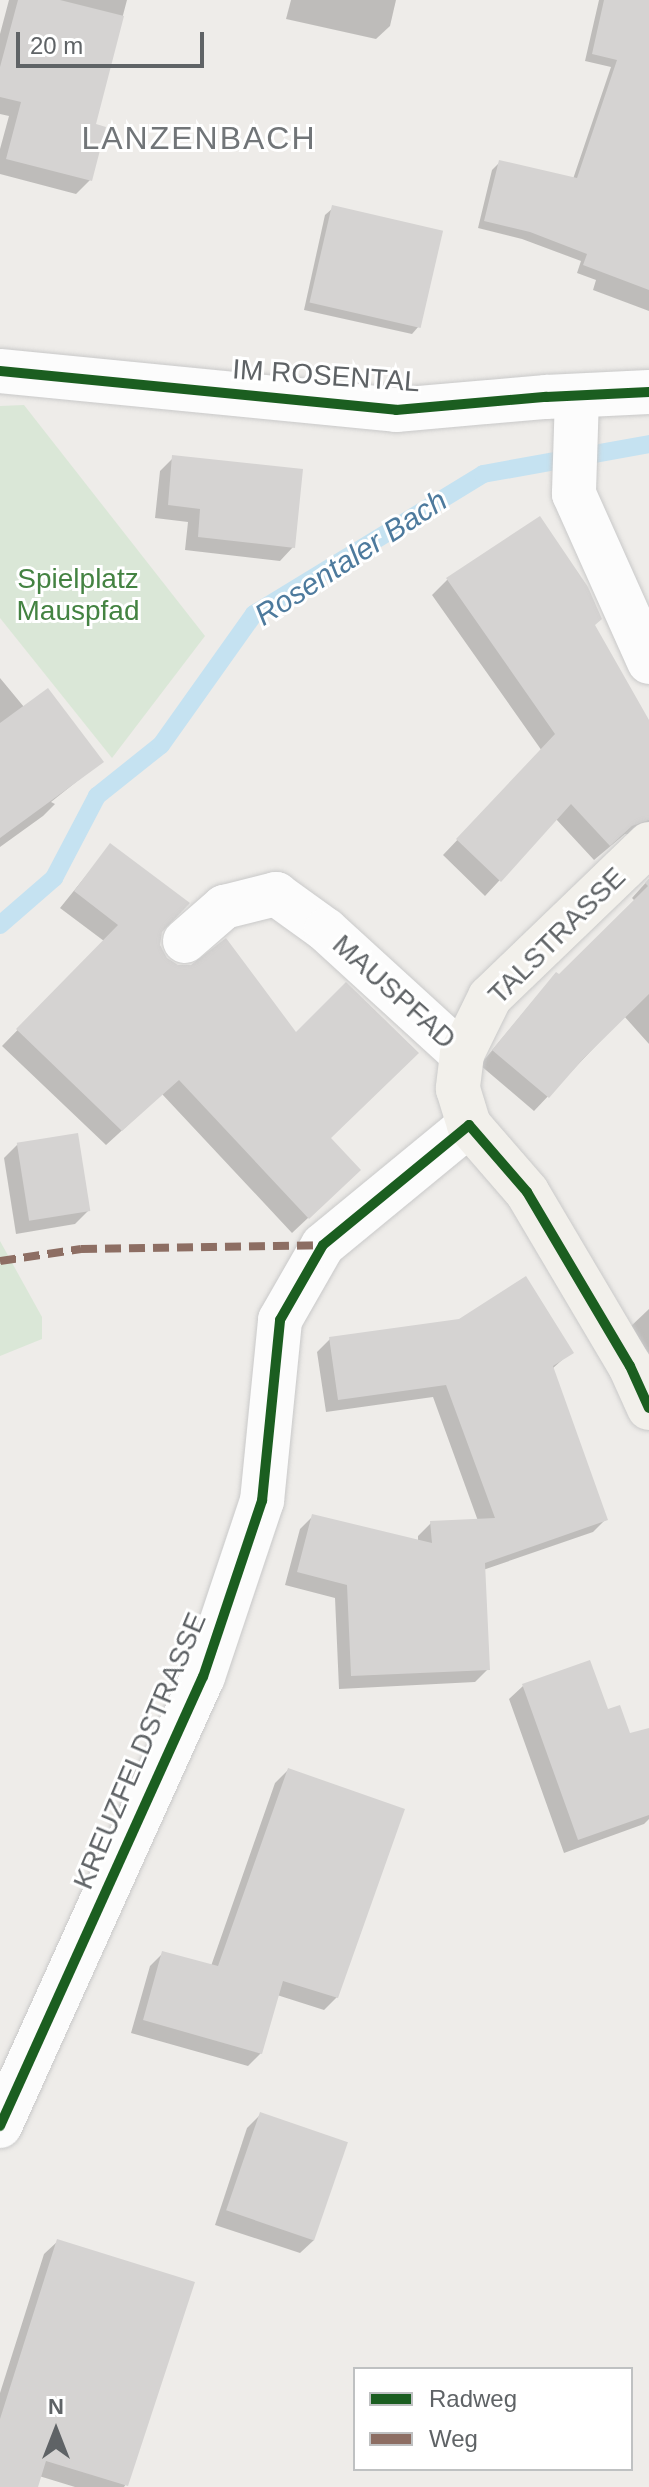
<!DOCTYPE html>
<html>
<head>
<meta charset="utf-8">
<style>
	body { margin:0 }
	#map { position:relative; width:649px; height:2487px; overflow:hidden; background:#eeece9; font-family:Arial,sans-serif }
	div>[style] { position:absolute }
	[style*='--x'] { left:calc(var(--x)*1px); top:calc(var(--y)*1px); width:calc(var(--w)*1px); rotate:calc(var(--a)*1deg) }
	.green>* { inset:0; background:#dae7d7 }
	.shadow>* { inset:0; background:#0003 }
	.stream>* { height:18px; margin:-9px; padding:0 9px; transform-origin:9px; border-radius:9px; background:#c5e2f1 }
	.building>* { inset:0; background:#d5d3d2; transform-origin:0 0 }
	.roads { filter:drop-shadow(0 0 2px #c9c9c9) drop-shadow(0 0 2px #c9c9c9) }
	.minor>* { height:44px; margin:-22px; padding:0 22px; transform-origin:22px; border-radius:22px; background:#fcfcfc }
	.major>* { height:44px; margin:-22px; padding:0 22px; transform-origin:22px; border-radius:22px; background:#f2f0eb }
	.quiet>* { height:8px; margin-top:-4px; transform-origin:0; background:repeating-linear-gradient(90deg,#8d6e63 0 16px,transparent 0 24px) }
	.cycleway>* { height:10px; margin:-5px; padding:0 5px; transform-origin:5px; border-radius:5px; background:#1b5e20 }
	span { translate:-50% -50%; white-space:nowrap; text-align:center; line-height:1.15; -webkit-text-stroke:6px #fff; paint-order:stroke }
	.street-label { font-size:28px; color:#5f6366 }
	.park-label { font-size:28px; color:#448342 }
	.water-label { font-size:30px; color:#4d7a9d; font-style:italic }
	.quarter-label { font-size:32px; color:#717578; letter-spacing:2px }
	.legend { position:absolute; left:353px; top:2367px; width:280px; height:104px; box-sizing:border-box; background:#fff; border:2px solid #bfc1c2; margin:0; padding:10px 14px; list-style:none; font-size:24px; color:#5f6366 }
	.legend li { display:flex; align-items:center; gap:16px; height:40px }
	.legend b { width:40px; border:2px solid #bfc1c2 }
	.north { position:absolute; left:16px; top:2391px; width:80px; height:80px; -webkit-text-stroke:6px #fff; paint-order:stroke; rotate:0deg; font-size:22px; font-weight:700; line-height:32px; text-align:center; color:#5f6366 }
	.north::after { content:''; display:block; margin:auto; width:28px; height:36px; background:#5f6366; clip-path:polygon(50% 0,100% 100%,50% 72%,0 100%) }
	.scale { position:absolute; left:16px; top:32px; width:188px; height:36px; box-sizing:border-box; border:4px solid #5f6366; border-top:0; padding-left:10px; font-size:24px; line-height:28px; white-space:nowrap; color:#5f6366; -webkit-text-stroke:6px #fff; paint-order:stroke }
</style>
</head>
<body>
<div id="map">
	<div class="green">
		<div style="clip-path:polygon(24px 405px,205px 636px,112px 758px,0 618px,0 406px)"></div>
		<div style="clip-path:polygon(0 1241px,42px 1317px,42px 1339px,0 1356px)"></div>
	</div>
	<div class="shadow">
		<div style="clip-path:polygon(9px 0,127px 0,94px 125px,90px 180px,76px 194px,0 174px,0 149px,9px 116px,0 114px,0 34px)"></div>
		<div style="clip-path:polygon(291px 0,396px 0,390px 26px,376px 39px,286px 19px)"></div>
		<div style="clip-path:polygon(599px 0,649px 0,649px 311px,593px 290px,596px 280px,577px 273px,581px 261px,522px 239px,478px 228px,492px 170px,500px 162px,573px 179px,611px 67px,585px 61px)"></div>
		<div style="clip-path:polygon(333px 208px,419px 326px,412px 334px,304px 310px,325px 215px)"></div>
		<div style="clip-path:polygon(173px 458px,293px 547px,280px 561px,185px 550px,188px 522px,155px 518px,160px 471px)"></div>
		<div style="clip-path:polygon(540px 519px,593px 625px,649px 724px,649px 832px,644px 837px,625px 834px,594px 860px,556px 819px,485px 896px,443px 855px,542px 751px,432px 595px,447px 580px)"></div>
		<div style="clip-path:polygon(0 678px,24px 707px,101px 762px,51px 802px,55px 804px,43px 816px,0 847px)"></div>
		<div style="clip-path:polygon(110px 846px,160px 931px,158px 945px,165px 959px,329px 1138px,343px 1185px,292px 1233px,162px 1094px,106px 1145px,2px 1046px,104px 941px,60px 908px)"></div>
		<div style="clip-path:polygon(649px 879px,649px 1044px,624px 1016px,534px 1111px,480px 1065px,543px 989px,559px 977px,635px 901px,632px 898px)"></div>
		<div style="clip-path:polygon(18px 1144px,89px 1210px,75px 1224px,16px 1234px,4px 1158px)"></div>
		<div style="clip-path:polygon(649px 1309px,649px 1354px,630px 1327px)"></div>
		<div style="clip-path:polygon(330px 1339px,571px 1352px,552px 1369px,606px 1519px,593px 1532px,483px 1570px,488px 1669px,475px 1682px,339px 1689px,335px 1598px,285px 1585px,300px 1529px,313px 1516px,418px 1541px,418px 1536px,431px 1523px,478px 1521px,433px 1397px,326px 1412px,317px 1352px)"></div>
		<div style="clip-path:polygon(523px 1686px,607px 1712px,629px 1736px,649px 1747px,649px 1819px,644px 1824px,564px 1853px,509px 1699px)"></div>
		<div style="clip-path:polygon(288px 1770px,337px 1997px,324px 2010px,277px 1995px,261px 2053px,248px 2066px,131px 2033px,150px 1966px,163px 1953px,211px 1966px,275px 1783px)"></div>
		<div style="clip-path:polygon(260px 2115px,314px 2240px,300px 2253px,215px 2225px,247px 2128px)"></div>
		<div style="clip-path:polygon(58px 2241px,126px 2484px,124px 2487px,75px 2487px,39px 2476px,35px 2487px,0 2487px,0 2393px,44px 2254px)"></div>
	</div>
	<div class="stream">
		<div style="--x:0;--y:925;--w:72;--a:-41"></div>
		<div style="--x:54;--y:878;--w:93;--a:-62.3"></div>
		<div style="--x:97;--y:796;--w:82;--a:-38.6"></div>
		<div style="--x:161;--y:745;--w:161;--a:-54.6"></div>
		<div style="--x:254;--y:614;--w:268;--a:-31.4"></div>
		<div style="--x:483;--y:474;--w:169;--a:-10.2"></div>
	</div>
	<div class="building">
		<div style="clip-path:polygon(18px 0,60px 0,124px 16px,96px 124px,106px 127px,92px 181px,6px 159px,21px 102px,0 97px,0 67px)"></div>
		<div style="clip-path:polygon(604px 0,649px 0,649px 290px,583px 265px,587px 254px,530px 232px,484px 221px,499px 160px,577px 178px,617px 60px,592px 54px)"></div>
		<div style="left:332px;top:205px;width:114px;height:100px;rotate:13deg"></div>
		<div style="clip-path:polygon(172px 455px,303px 469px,295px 548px,198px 537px,200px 509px,168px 505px)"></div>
		<div style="clip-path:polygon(540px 516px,588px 587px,602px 619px,595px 625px,649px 720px,649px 820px,632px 826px,610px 846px,571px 804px,501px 882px,456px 839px,555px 734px,446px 578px)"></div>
		<div style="clip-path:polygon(48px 688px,104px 762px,0 838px,0 723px)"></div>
		<div style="clip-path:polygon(110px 843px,190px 903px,162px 932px,160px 945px,167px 958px,178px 965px,191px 965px,226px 938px,296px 1032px,346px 982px,419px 1053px,331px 1138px,361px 1170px,309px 1219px,179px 1080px,122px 1131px,16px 1029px,118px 925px,74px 891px)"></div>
		<div style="clip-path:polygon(649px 879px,649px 994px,583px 1059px,549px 1098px,492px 1050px,556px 972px,559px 974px,648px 886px,645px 883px)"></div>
		<div style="left:78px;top:1133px;width:79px;height:62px;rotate:81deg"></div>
		<div style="clip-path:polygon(526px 1276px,574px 1353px,553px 1366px,608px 1520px,485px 1563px,490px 1670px,351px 1676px,347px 1585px,297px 1572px,312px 1514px,432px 1543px,430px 1521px,495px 1518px,446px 1385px,338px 1400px,329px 1337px,459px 1319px)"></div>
		<div style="clip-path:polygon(590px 1660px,608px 1709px,620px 1705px,630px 1733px,649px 1728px,649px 1815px,578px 1840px,522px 1684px)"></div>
		<div style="clip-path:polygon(288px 1768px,405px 1809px,338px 1998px,283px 1981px,262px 2054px,143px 2020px,162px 1951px,218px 1966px)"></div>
		<div style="left:260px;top:2112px;width:93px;height:104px;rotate:19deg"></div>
		<div style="clip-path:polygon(57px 2239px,195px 2282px,128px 2486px,46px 2461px,38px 2487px,0 2487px,0 2419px)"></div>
	</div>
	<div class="roads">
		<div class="minor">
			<div style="--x:0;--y:371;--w:398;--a:5.6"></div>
			<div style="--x:396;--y:410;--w:151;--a:-5"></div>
			<div style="--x:546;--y:397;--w:103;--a:-2.8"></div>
			<div style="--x:577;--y:396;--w:98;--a:91.8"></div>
			<div style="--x:574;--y:494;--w:184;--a:65.9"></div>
			<div style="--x:185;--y:941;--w:52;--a:-41.1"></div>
			<div style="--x:224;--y:907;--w:54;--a:-14"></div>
			<div style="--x:276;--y:894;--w:62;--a:35.8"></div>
			<div style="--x:326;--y:930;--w:184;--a:42.4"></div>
			<div style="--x:0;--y:2126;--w:493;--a:-65.7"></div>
			<div style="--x:203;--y:1677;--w:186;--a:-71.5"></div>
			<div style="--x:262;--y:1501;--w:182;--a:-84.3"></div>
			<div style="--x:280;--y:1320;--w:86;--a:-60.2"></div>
			<div style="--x:323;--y:1245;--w:189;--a:-39.4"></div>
		</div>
		<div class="major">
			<div style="--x:649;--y:844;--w:221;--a:136.1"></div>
			<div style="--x:490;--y:997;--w:64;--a:116.2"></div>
			<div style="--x:462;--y:1054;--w:35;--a:97"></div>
			<div style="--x:458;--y:1089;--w:38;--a:73"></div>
			<div style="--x:469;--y:1125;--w:89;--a:49.1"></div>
			<div style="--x:527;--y:1192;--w:202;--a:59.4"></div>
			<div style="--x:630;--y:1366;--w:46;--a:65.7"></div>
		</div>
	</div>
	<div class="quiet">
		<div style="--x:0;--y:1261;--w:82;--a:-8.4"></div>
		<div style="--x:81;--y:1249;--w:242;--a:-0.9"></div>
	</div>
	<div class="cycleway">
		<div style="--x:0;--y:371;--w:398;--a:5.6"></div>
		<div style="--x:396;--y:410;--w:151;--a:-5"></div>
		<div style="--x:546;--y:397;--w:103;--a:-2.8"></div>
		<div style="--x:0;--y:2126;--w:493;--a:-65.7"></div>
		<div style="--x:203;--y:1677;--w:186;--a:-71.5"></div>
		<div style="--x:262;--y:1501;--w:182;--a:-84.3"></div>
		<div style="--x:280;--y:1320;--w:86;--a:-60.2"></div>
		<div style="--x:323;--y:1245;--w:189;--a:-39.4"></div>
		<div style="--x:469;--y:1125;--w:89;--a:49.1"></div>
		<div style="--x:527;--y:1192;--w:202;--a:59.4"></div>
		<div style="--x:630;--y:1366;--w:46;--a:65.7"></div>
	</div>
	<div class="street-label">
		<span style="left:326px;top:376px;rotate:4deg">IM ROSENTAL</span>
		<span style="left:557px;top:936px;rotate:-45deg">TALSTRASSE</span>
		<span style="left:394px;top:992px;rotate:42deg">MAUSPFAD</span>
		<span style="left:140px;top:1751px;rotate:-67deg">KREUZFELDSTRASSE</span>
	</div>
	<div class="park-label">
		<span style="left:78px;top:595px">Spielplatz<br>Mauspfad</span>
	</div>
	<div class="water-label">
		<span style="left:351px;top:558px;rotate:-33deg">Rosentaler Bach</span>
	</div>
	<div class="quarter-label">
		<span style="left:199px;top:138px">LANZENBACH</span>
	</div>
	<ul class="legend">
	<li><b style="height:10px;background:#1b5e20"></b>Radweg</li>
	<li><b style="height:10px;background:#8d6e63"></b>Weg</li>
	</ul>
	<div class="north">N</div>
	<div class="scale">20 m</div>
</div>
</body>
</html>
